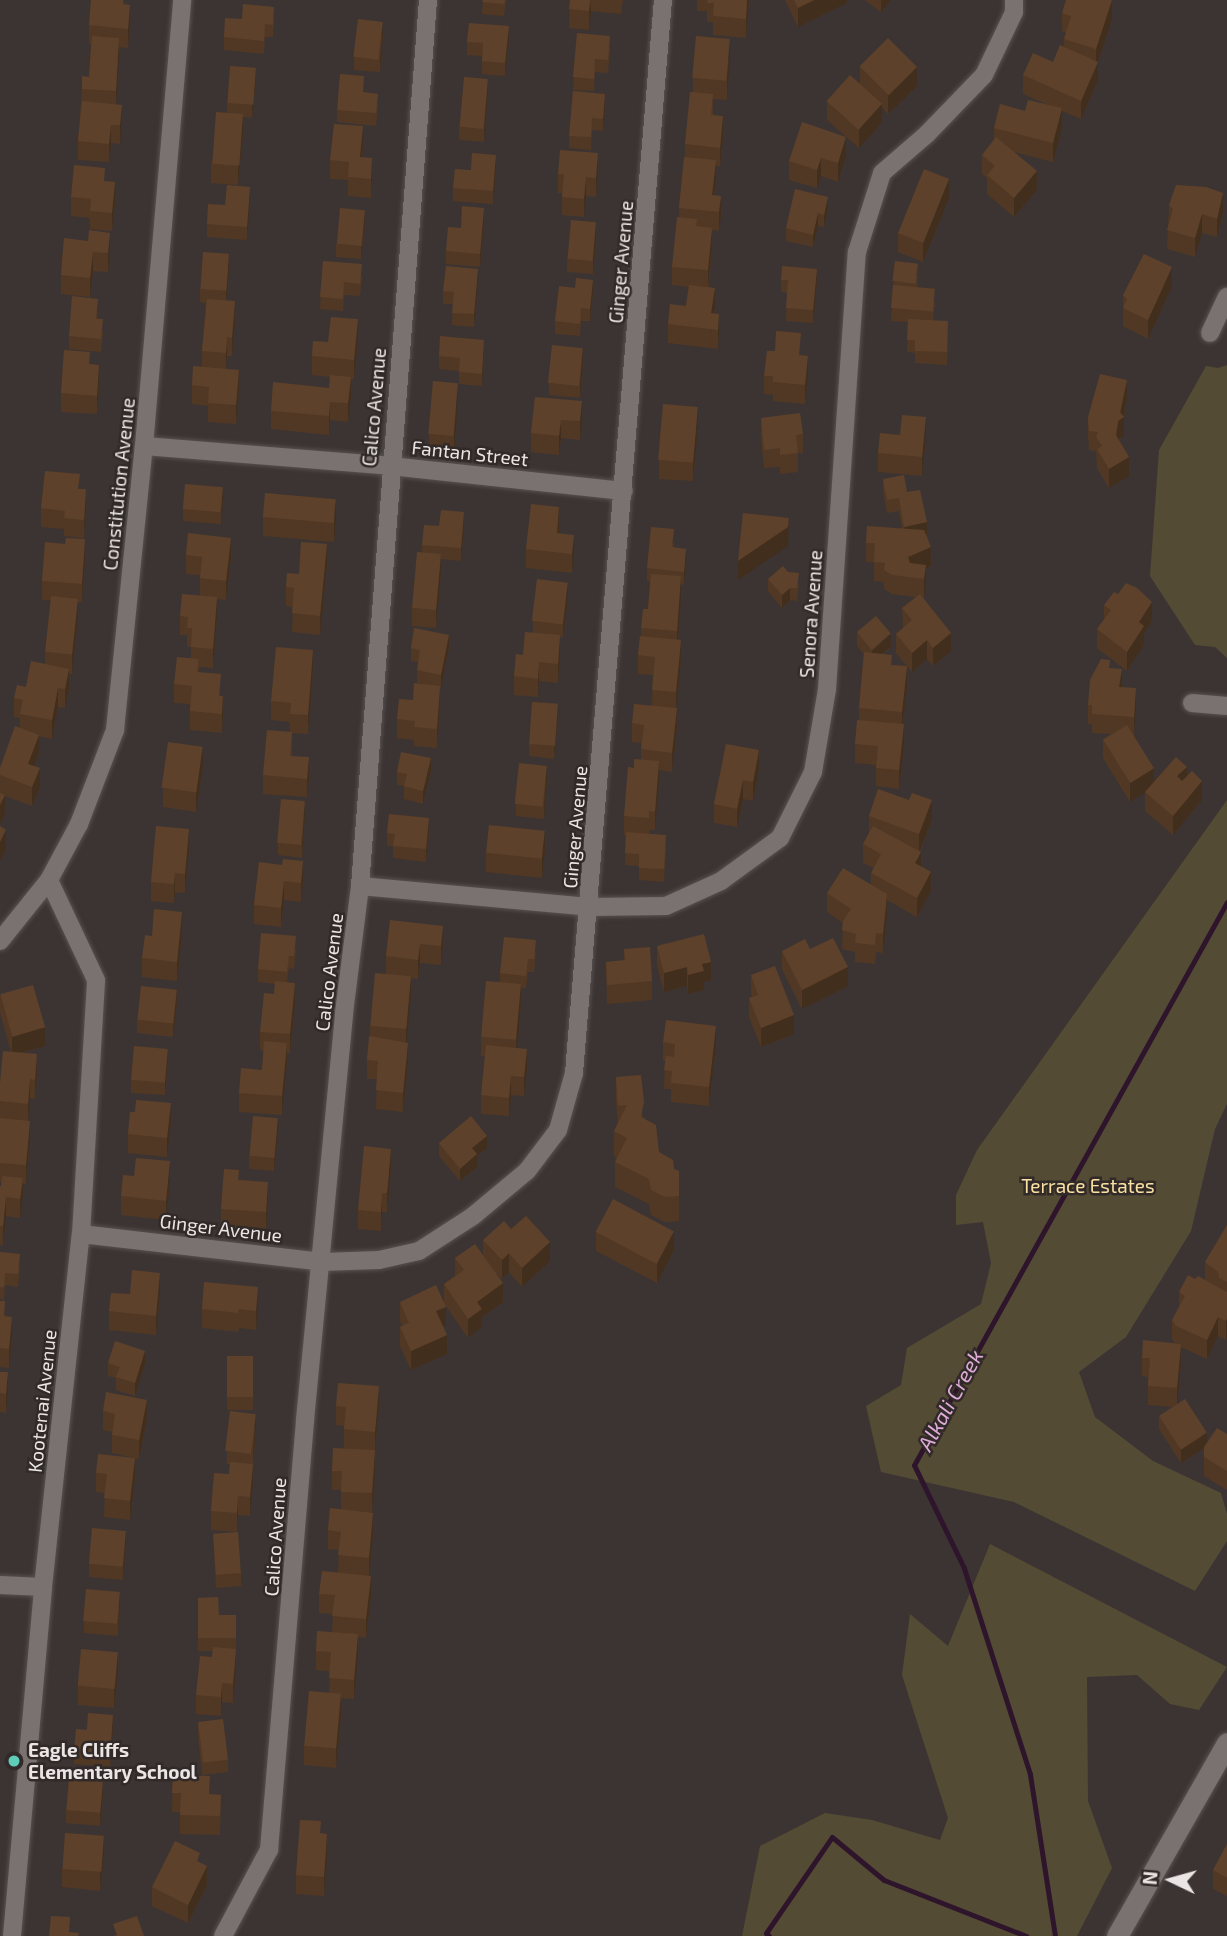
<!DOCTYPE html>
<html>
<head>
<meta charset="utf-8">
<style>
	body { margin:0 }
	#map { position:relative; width:1227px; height:1936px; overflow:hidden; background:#3c3433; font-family:"Exo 2",sans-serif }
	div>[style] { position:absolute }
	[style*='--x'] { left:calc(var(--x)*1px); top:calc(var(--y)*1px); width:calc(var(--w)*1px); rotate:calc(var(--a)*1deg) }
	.green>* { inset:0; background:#544b34 }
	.stream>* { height:5px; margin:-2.5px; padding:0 2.5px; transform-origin:2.5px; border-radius:2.5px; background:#2e152c }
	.roads { filter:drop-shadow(0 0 2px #565150) drop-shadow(0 0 2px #565150) }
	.minor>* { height:18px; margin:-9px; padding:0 9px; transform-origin:9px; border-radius:9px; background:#7a7270 }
	.tertiary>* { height:21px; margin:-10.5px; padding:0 10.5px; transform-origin:10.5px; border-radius:10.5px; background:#7a7270 }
	.wall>* { inset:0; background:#513824; transform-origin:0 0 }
	.shaded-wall>* { inset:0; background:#422e1d }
	.building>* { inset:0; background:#5e412a; transform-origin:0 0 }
	.dots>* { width:19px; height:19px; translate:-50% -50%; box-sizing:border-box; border:4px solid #312a29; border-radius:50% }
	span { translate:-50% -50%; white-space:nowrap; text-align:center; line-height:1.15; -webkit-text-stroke:5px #312a29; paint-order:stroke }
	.street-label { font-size:19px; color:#ebe6e5 }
	.park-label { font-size:19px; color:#f9e1a2 }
	.poi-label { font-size:19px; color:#ebe6e5; font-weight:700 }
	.left { translate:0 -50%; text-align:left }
	.water-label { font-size:21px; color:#dfacd9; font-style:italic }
	.north { position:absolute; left:1136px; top:1845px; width:70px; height:70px; -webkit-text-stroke:5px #312a29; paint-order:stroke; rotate:275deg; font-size:19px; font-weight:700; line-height:28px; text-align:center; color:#ebe6e5 }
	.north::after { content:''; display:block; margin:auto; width:24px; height:32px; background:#ebe6e5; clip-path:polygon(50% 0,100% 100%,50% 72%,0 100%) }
</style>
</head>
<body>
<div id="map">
	<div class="green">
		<div style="clip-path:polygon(1227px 365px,1227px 658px,1215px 647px,1195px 645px,1150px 576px,1159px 450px,1206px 366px,1218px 368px)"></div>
		<div style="clip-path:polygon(1227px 800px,1227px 1104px,1215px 1129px,1191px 1231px,1126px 1337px,1079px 1372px,1095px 1417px,1153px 1461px,1221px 1493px,1227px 1514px,1227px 1541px,1195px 1591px,1014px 1502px,881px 1472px,866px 1406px,901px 1385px,907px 1348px,981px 1304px,991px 1263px,983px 1222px,956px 1225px,956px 1195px,977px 1150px)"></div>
		<div style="clip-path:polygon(990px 1544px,1227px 1667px,1199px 1710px,1170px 1704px,1137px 1675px,1087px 1677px,1088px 1801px,1112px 1868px,1077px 1936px,742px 1936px,760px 1846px,825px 1813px,872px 1820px,940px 1840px,948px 1818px,902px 1675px,910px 1614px,948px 1646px)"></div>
	</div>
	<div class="stream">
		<div style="--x:769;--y:1936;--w:4;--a:-135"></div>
		<div style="--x:766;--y:1933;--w:116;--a:-55.5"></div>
		<div style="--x:832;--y:1837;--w:67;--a:39.6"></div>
		<div style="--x:884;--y:1880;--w:153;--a:21.5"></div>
		<div style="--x:1055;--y:1936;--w:164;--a:-98.8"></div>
		<div style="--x:1030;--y:1774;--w:216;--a:-107.8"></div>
		<div style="--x:964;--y:1568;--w:114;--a:-115.9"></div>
		<div style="--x:914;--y:1465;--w:644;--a:-60.93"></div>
	</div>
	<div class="roads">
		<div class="minor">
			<div style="--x:1210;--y:333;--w:40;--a:-65"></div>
			<div style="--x:144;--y:446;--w:247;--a:4.6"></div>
			<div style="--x:390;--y:466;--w:235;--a:6.1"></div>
			<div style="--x:1192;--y:703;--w:35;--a:5"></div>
			<div style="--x:360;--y:886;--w:230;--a:5.2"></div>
			<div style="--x:589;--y:907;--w:77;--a:-0.7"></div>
			<div style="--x:666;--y:906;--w:60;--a:-24.4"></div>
			<div style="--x:721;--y:881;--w:73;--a:-36.1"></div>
			<div style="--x:780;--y:838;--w:74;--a:-63.4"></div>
			<div style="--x:813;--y:772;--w:84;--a:-80.4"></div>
			<div style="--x:827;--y:689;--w:438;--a:-86.1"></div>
			<div style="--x:857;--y:252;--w:83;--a:-72.4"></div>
			<div style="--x:882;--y:173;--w:60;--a:-40.9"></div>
			<div style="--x:927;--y:134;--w:82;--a:-46"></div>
			<div style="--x:984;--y:75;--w:70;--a:-64.5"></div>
			<div style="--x:1014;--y:12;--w:12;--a:-90"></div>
			<div style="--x:0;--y:941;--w:78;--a:-51.2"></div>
			<div style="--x:49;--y:880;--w:64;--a:-61.8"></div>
			<div style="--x:79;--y:824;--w:101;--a:-69"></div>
			<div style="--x:115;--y:730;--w:285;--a:-84.2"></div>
			<div style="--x:144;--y:446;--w:448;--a:-85.1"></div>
			<div style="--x:81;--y:1234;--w:243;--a:6.6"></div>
			<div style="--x:322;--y:1262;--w:57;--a:-2"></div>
			<div style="--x:379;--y:1260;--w:41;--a:-12.7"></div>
			<div style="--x:419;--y:1251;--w:64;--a:-32.9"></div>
			<div style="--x:473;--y:1216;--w:70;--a:-39.8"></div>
			<div style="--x:527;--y:1171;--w:51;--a:-52.9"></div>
			<div style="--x:558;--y:1130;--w:59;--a:-74.3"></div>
			<div style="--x:574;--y:1073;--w:1077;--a:-85.26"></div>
			<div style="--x:0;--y:1585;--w:43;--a:2.7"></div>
			<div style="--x:12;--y:1936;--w:350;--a:-84.9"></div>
			<div style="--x:43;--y:1587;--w:355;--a:-83.9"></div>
			<div style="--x:81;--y:1234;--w:254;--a:-86.6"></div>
			<div style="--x:96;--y:980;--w:110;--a:-115.2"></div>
			<div style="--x:223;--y:1936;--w:98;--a:-61.9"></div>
			<div style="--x:269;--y:1850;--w:432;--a:-85.2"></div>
			<div style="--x:305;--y:1420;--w:409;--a:-84.5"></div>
			<div style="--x:344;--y:1013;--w:128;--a:-82.8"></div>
			<div style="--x:360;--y:886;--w:889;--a:-85.61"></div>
		</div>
		<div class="tertiary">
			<div style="--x:1117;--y:1936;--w:222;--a:-60.3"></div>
		</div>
	</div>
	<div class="wall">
		<div style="clip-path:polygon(124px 0,124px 5px,130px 24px,128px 48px,119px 47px,116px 104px,122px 123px,120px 144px,111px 143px,109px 162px,78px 160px,78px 141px,82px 89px,89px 77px,91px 44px,89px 44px,89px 25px)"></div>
		<div style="clip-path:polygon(483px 0,506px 0,504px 16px,482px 14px)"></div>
		<div style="clip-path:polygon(570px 0,623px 0,621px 14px,591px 11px,589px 30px,569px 28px)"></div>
		<div style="clip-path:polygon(697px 0,749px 0,746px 38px,713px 35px,713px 22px,707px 22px,707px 11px,697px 11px)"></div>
		<div style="clip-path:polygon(785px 0,847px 0,847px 3px,798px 27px)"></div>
		<div style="clip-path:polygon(865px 0,891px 0,881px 12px)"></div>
		<div style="clip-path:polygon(1062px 13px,1112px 19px,1098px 62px,1098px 80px,1081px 119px,1062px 111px,1062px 127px,1053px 162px,1014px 152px,1037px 190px,1014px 217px,987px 194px,987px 178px,982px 174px,982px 155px,994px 140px,994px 128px,1025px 111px,1048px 105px,1023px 94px,1023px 75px,1053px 62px,1064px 46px,1064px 39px,1066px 33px,1062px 31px)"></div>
		<div style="clip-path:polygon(242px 19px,274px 20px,273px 37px,265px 37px,264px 54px,224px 50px,224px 37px)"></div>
		<div style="clip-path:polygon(577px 33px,610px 49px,608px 73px,595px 72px,594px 91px,573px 90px)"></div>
		<div style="clip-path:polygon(383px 34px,380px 72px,354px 70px,354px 57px)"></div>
		<div style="clip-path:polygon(509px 39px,505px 76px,482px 74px,482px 56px,467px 55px,467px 42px)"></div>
		<div style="clip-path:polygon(730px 57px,727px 100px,713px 99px,713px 115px,723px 135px,720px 166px,716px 166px,714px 196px,721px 215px,719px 231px,712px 230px,712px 247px,709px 287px,715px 307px,714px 313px,719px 333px,718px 349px,668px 343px,668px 324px,686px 306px,689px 287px,672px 285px,672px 267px,679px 218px,679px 208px,685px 157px,685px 144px,693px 93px,693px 78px)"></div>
		<div style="clip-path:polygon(860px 66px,917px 86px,888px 114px,882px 107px,882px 123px,859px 148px,827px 120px,827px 101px,860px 84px)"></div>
		<div style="clip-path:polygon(256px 81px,252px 118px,243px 117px,243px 133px,238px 185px,211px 183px,211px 164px,227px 113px,227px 103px)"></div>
		<div style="clip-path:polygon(364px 92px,378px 106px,376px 126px,337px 122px,337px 110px)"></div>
		<div style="clip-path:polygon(488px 92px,484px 142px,459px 140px,459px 127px)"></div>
		<div style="clip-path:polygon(605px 107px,603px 131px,592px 130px,591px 150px,569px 148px,569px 136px)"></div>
		<div style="clip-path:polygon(363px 145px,362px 158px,372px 177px,371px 198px,348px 196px,348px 180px,330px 179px,330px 160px)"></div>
		<div style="clip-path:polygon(846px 156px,838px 182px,821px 176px,817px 188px,789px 180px,789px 161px)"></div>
		<div style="clip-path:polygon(496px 168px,493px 204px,453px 201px,453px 188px,471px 170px)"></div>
		<div style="clip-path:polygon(598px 172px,596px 197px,586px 196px,584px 217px,562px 215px,562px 193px,558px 193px,558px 174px)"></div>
		<div style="clip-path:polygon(105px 181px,115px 201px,112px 231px,90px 229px,90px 218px,71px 216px,71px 197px)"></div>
		<div style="clip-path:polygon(949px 198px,923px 262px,898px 252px,898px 233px)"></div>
		<div style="clip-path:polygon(250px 200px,247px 240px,207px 237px,207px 224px)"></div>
		<div style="clip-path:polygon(1169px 205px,1223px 212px,1217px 237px,1202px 233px,1195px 257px,1167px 249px)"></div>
		<div style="clip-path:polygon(828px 209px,824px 227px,818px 226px,813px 247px,786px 241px,786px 228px)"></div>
		<div style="clip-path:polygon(484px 221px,480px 267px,446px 264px,446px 251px,461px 228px)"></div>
		<div style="clip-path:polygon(365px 223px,361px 259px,336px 257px,336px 244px)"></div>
		<div style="clip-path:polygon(596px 235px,593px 274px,567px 272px,567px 259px)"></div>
		<div style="clip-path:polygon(64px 238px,110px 251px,108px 272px,93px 271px,90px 297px,61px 294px,61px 275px)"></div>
		<div style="clip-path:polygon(323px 261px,362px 277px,360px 296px,344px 295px,343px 311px,320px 309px)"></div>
		<div style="clip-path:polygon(895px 261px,918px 276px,917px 287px,935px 302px,933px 320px,948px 334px,947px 365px,915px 363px,915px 353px,907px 352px,908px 322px,891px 321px)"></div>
		<div style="clip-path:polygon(229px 267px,226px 300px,235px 320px,232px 356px,227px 356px,226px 369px,239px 389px,236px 424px,208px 422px,208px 406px,192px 404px,192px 385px,202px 366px,202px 351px,206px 303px,200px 302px,200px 289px)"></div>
		<div style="clip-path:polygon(781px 280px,817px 281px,813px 323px,786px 321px,787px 293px,781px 292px)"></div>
		<div style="clip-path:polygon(478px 282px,474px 327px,452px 325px,453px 304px,443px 304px,443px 291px)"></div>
		<div style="clip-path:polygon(1172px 286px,1148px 339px,1123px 326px,1123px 295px)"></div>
		<div style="clip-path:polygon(593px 292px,590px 321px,581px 321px,580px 336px,555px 334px,555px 321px)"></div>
		<div style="clip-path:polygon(98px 311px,97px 319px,103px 332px,101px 352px,69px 349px,69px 336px)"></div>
		<div style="clip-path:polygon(358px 338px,354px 379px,351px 379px,351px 396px,348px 422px,330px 420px,329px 435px,271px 429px,271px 411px,329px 388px,330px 377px,312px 375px,312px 356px,328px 342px)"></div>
		<div style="clip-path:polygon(484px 353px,482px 386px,459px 384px,459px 371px,439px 369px,439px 356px)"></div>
		<div style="clip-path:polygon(801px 355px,808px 375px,805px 404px,773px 401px,773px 395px,764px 394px,764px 376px)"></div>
		<div style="clip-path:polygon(583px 361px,580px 398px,549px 395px,549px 383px)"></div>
		<div style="clip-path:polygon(90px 364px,99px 383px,97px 414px,61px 412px,61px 393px)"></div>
		<div style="clip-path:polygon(535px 397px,582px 420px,580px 440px,561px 438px,559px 455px,531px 452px,531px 433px)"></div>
		<div style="clip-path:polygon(1127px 399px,1124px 416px,1124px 436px,1119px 440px,1129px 476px,1109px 488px,1097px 468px,1096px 451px,1089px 450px,1088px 435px,1088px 417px)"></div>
		<div style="clip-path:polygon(458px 402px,454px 455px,429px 453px,429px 434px)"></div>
		<div style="clip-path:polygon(761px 418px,803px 434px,803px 453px,798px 453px,798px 472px,780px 474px,780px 467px,764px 468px,761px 437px)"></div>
		<div style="clip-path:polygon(698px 426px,693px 481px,659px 479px,659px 460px)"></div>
		<div style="clip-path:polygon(900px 435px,926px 436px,922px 476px,878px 472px,878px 453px)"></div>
		<div style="clip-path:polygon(883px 479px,907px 492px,927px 535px,931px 566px,926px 568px,926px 584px,924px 598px,923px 598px,951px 651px,933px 666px,927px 659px,912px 672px,907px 666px,907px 685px,903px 724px,904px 743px,899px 789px,876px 786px,876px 765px,855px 763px,855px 744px,859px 720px,859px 708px,864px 654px,857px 646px,857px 633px,891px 646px,883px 654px,892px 665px,907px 666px,896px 653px,896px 634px,903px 628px,902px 608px,916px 597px,892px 594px,884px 589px,884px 582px,874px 581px,874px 562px,866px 562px,866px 543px,902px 528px,899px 511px,887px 513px,883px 491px)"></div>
		<div style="clip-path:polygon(80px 489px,86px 508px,84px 538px,64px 536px,64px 529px,41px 527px,41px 508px)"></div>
		<div style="clip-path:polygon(223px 499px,221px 524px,183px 521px,183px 509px)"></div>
		<div style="clip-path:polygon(263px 517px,336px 518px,334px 542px,263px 536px)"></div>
		<div style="clip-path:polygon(464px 524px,461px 561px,441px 559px,441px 573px,436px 628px,412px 626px,412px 608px,422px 553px,422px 545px,439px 526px)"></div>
		<div style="clip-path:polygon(559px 526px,559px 533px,574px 553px,572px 573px,526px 568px,526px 549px)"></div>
		<div style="clip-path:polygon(674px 542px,674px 547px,686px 561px,684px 585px,681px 584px,678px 640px,681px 659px,676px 708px,677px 727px,672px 772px,659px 770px,655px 830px,649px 830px,649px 834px,666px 848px,664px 882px,639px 880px,639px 866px,625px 865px,626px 835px,624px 835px,624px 816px,634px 768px,641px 760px,641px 743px,632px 742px,632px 723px,652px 706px,653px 675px,638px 674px,638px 655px,641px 636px,641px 628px,648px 609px,650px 581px,647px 581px,647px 568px)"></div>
		<div style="clip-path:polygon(186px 555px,231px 557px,226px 600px,217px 599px,217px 616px,213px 668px,199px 667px,199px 672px,221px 696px,223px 715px,222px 733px,190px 730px,190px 704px,174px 703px,174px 684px,191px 658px,191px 647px,187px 647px,187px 635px,180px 635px,180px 616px,200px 595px,200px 575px,186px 574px)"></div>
		<div style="clip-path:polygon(85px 558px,82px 602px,78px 602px,78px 618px,72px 674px,69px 674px,69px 688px,65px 708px,58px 707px,52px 739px,39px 736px,39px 753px,34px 766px,40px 787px,32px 806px,5px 796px,5px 814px,0 823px,0 768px,20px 728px,20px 718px,14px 717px,14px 698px,26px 687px,45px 664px,45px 652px,51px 600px,42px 600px,42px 581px)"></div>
		<div style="clip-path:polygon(327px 563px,320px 635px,292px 632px,293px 607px,286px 606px,286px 587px,299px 574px)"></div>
		<div style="clip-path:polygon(768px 579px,799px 585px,797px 601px,790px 600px,782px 608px,768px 591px)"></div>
		<div style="clip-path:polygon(568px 596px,563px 637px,560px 637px,560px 654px,558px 683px,539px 681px,538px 697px,514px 695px,514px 676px,533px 632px,533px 621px)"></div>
		<div style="clip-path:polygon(1104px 605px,1152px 621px,1144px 633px,1144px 645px,1127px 671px,1097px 648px,1097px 629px,1104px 619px)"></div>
		<div style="clip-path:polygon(449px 647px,441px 688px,440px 687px,440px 704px,437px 748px,414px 746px,414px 740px,397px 738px,397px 719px,413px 700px,423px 684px,417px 683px,417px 670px,418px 662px,411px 661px,411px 648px)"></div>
		<div style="clip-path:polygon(1110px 668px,1136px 707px,1134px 736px,1154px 782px,1187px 776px,1202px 800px,1173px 835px,1145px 811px,1145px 792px,1130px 802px,1103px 758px,1103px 739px,1112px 734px,1092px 733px,1092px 724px,1088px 724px,1088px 705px)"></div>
		<div style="clip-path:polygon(313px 669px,308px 734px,292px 733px,292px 756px,309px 776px,307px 797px,263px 794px,263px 775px,290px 732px,290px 722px,271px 720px,271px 701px)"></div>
		<div style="clip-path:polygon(558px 717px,554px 759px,529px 756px,529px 744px)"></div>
		<div style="clip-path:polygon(726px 744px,759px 769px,753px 801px,743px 799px,737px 827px,714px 823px,714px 804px)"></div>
		<div style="clip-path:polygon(203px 766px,196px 812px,163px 807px,163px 788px)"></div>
		<div style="clip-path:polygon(431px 771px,423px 804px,404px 799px,404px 786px,397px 785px,397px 772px)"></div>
		<div style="clip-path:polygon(547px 778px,544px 819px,516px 816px,516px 804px)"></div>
		<div style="clip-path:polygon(305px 813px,302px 858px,278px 855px,278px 843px)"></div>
		<div style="clip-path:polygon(869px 816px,932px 819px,920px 852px,921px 867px,931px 891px,917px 917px,887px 900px,883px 953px,876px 952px,875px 964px,855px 962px,855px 952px,842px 949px,843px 923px,827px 912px,827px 893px,871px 885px,871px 873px,874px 868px,863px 863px,863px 844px,869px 833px)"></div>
		<div style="clip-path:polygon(429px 831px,426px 862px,393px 858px,393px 846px,387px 846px,387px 833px)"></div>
		<div style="clip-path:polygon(189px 848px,185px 893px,175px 892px,174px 903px,151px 901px,151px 882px)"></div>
		<div style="clip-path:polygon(545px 850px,542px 878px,486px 872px,486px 853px)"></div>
		<div style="clip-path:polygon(259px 862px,303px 880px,301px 902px,284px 900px,281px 927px,254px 924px,254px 905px)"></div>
		<div style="clip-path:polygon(390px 920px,443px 945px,441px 965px,420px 963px,418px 979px,411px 978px,411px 995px,406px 1042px,408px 1061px,403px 1112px,376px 1109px,377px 1079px,367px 1079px,367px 1060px,370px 1037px,370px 1026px,386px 974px,386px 956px)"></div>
		<div style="clip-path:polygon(182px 931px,177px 981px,142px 977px,142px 958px,152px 936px)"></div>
		<div style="clip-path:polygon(657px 946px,711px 980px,704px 982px,704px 990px,688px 994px,687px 986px,664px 992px,657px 965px)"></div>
		<div style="clip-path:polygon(296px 949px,294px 969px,289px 968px,287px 982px,295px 1001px,290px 1053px,287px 1053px,282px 1115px,239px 1112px,239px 1093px,262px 1070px,264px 1051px,260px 1050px,260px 1032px,274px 994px,275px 984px,258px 982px,258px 969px)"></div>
		<div style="clip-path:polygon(624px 949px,652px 981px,652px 1000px,607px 1004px,606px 962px,624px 961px)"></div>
		<div style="clip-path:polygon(810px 949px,848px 986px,802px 1009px,782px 969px,782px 951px)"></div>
		<div style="clip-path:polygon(536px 952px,534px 972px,528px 972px,526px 988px,521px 988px,521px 1003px,517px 1048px,527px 1068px,524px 1096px,511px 1095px,509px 1116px,481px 1114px,481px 1095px,485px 1056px,481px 1056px,481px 1037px,500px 982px,500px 973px)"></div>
		<div style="clip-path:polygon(751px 975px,794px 1034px,761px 1047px,749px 1017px,749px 998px,752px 997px,751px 994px)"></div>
		<div style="clip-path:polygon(0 995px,45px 1046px,21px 1053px,37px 1073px,35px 1099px,30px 1098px,28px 1121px,30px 1140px,26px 1184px,23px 1184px,20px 1218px,6px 1216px,3px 1245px,0 1245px,0 1186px,1px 1186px,2px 1182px,0 1182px,0 1083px,11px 1052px,0 1013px)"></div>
		<div style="clip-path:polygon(177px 1003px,173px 1037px,137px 1033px,137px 1020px)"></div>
		<div style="clip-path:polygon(663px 1042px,716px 1045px,709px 1106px,671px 1102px,671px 1089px,664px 1089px,665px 1061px,663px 1061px)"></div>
		<div style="clip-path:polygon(168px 1062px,165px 1095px,131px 1093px,131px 1080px)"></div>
		<div style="clip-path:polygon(616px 1077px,644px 1118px,679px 1196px,679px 1221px,665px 1222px,651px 1215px,649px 1204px,615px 1187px,615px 1162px,617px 1158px,614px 1156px,614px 1131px,618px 1124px,616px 1102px)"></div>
		<div style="clip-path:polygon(135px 1112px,171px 1122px,167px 1157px,128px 1153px,128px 1134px)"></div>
		<div style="clip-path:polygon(278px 1131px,274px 1171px,249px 1169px,249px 1156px)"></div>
		<div style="clip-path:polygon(439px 1143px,487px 1148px,477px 1156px,477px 1167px,460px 1181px,439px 1156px)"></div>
		<div style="clip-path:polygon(391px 1168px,387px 1212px,382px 1212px,381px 1231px,358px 1229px,358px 1210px)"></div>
		<div style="clip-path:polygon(170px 1180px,166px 1220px,121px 1215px,121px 1196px)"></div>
		<div style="clip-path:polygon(239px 1180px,268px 1201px,266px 1231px,221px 1228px,221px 1209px)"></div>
		<div style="clip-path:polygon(1227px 1225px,1227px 1337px,1226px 1340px,1218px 1336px,1207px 1359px,1181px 1347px,1181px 1363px,1177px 1405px,1207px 1442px,1227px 1434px,1227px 1490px,1204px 1476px,1204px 1448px,1181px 1463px,1159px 1429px,1159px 1416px,1173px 1407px,1148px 1405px,1148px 1377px,1142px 1376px,1142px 1358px,1175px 1343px,1172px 1339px,1172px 1320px,1179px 1308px,1179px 1292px,1195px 1279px,1205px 1280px,1205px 1262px)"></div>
		<div style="clip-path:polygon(511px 1229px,550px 1261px,522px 1287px,509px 1272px,502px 1279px,493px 1270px,503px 1302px,482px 1317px,482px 1327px,468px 1338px,446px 1306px,446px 1325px,443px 1327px,447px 1354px,411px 1370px,400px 1346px,400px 1327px,402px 1326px,400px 1321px,400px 1302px,444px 1302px,444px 1284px,455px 1276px,455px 1258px,483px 1256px,483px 1240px)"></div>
		<div style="clip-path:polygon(596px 1232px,674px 1250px,657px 1283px,596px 1251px)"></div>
		<div style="clip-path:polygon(0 1252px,20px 1266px,18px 1287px,5px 1285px,4px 1300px,0 1299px)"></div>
		<div style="clip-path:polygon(160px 1292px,156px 1335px,109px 1330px,109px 1311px,130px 1294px)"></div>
		<div style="clip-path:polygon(0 1301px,12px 1336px,9px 1368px,0 1367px)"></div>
		<div style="clip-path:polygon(258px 1306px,256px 1330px,239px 1328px,238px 1332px,202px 1328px,202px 1309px)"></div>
		<div style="left:227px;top:1356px;width:26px;height:54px"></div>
		<div style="clip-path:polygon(108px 1363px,145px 1363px,135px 1396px,116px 1390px,116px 1378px,108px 1376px)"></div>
		<div style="clip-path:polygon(0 1372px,8px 1391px,6px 1413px,0 1412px)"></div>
		<div style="clip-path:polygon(379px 1405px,375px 1450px,372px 1512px,373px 1532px,369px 1576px,371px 1595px,366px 1638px,358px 1637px,354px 1699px,341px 1698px,341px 1713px,336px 1768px,304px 1765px,304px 1746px,329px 1693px,330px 1671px,316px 1670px,316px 1651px,332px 1632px,333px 1614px,319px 1613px,319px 1594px,338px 1572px,339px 1550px,328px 1549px,328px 1530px,341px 1509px,341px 1490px,332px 1490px,332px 1471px,344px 1448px,344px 1426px,336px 1425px,336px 1406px)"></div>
		<div style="clip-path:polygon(103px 1411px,147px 1419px,139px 1459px,112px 1453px,112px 1432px,103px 1430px)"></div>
		<div style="clip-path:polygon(256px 1426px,250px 1516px,238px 1515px,237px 1532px,211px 1530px,211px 1511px,229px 1474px,230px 1464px,227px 1464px,227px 1451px)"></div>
		<div style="clip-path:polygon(96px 1473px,135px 1477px,130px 1520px,104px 1517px,105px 1493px,96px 1492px)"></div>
		<div style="clip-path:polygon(213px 1534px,241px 1573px,241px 1586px,216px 1588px)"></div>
		<div style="clip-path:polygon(126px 1543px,123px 1580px,89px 1577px,89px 1564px)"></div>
		<div style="clip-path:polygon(198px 1598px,219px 1615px,236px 1615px,236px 1668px,233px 1703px,222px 1702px,221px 1716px,196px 1714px,196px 1695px,212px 1657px,213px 1651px,198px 1651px)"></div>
		<div style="clip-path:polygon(120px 1604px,118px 1636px,84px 1633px,84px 1621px)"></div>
		<div style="clip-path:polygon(118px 1671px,114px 1708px,78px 1705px,78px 1686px)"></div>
		<div style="clip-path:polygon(198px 1722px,228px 1760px,228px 1772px,202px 1775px,198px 1735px)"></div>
		<div style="clip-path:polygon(113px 1727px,110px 1767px,74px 1764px,74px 1751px)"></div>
		<div style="clip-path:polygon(173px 1775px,210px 1794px,221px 1795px,220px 1835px,180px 1834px,180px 1812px,172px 1812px)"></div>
		<div style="clip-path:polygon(103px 1795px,100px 1826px,66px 1823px,66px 1810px)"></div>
		<div style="clip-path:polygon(321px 1833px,327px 1853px,324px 1896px,296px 1894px,296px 1875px)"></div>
		<div style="clip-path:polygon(1227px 1844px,1227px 1896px,1213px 1889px,1213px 1870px)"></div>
		<div style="clip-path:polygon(104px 1855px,100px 1891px,62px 1887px,62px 1869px)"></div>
		<div style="clip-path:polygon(200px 1863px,207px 1885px,188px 1923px,152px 1906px,152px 1887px)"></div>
	</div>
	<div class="shaded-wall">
		<div style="clip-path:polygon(590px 0,591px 11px,589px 30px,589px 11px)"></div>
		<div style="clip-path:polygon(747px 0,749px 0,746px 38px,746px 19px)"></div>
		<div style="clip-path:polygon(814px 0,847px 0,847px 3px,798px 27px,798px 8px)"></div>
		<div style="clip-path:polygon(881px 0,891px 0,881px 12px)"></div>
		<div style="clip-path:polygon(1112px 0,1112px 19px,1098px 62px,1098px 80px,1081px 119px,1081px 101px,1096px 66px,1096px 49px)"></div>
		<div style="clip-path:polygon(130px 5px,130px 24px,128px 48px,128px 29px)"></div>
		<div style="clip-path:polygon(383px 22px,383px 34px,380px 72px,380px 60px)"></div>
		<div style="clip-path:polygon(509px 26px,509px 39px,505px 76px,505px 63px)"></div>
		<div style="clip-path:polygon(119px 38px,119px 57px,116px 110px,116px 91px)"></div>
		<div style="clip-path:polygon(730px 39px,730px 57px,727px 100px,727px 81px)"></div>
		<div style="clip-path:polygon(917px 67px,917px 86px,888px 114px,888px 95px)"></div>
		<div style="clip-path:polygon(256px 68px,256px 81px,252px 118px,252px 105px)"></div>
		<div style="clip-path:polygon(488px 79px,488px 92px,484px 142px,484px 129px)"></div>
		<div style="clip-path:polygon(605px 94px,605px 107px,603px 131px,603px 119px)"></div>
		<div style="clip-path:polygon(882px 104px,882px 123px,859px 148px,859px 129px)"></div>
		<div style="clip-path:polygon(122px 105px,122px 123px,120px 144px,120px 125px)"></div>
		<div style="clip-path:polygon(1062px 108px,1062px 127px,1053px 162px,1053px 143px)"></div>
		<div style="clip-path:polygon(243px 114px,243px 133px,238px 185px,238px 166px)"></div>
		<div style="clip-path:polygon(723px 116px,723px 135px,720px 166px,720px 148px)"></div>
		<div style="clip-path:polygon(111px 125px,111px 143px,109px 162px,109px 144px)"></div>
		<div style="clip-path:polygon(363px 126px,363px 145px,360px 176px,360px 157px)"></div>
		<div style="clip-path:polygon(846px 137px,846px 156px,838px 182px,838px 163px)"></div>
		<div style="clip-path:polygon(598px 153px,598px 172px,596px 197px,596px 178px)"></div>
		<div style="clip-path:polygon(496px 155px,496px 168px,493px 204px,493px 191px)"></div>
		<div style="clip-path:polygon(372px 158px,372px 177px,371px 198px,371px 179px)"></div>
		<div style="clip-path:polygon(821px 158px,821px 176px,817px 188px,817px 170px)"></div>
		<div style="clip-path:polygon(716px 160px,716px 178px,712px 214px,712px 195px)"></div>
		<div style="clip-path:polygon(1037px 171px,1037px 190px,1014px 217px,1014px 198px)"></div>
		<div style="clip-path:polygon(586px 177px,586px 196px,584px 217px,584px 199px)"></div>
		<div style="clip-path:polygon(949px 179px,949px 198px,923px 262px,923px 243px)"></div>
		<div style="clip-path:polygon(115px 182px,115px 201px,112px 231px,112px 213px)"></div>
		<div style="clip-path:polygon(250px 187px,250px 200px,247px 240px,247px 227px)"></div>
		<div style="clip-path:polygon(1223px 193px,1223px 212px,1217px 237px,1217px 219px)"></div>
		<div style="clip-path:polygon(721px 196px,721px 215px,719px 231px,719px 212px)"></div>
		<div style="clip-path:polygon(828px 197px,828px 209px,824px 227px,824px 215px)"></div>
		<div style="clip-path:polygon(484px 208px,484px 221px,480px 267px,480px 254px)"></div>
		<div style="clip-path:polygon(365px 210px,365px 223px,361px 259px,361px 246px)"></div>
		<div style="clip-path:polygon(818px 213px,818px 226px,813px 247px,813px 235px)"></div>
		<div style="clip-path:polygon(1202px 214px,1202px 233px,1195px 257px,1195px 238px)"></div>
		<div style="clip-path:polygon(596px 222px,596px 235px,593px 274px,593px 261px)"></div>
		<div style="clip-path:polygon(712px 228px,712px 247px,708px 289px,708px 270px)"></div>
		<div style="clip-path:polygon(110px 233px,110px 251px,108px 272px,108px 253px)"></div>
		<div style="clip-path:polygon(93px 252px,93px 271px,90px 297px,90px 278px)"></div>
		<div style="clip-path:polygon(229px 254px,229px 267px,226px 304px,226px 292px)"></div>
		<div style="clip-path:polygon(1172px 267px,1172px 286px,1148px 339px,1148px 320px)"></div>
		<div style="clip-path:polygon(478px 269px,478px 282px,474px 327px,474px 314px)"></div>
		<div style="clip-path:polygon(817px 269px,817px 281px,813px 323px,813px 310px)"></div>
		<div style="clip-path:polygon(593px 280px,593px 292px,590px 321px,590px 309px)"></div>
		<div style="clip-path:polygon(715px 288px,715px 307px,711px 332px,711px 313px)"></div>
		<div style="clip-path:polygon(235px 301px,235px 320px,232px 356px,232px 338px)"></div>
		<div style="clip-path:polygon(719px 314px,719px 333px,718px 349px,718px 330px)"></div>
		<div style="clip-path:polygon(358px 319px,358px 338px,354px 379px,354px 360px)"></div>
		<div style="clip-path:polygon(227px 337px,227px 356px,226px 372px,226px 353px)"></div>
		<div style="clip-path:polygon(484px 340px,484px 353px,482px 386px,482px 374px)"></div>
		<div style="clip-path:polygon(583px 348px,583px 361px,580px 398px,580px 385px)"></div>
		<div style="clip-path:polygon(808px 356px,808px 375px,805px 404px,805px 385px)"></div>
		<div style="clip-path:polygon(99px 365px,99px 383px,97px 414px,97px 396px)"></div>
		<div style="clip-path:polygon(239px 370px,239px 389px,236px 424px,236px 405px)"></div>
		<div style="clip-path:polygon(351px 377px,351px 396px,348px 422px,348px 403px)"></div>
		<div style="clip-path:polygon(1127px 380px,1127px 399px,1123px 418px,1124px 417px,1124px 436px,1118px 440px,1116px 435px)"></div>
		<div style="clip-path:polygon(458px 383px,458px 402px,454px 455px,454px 436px)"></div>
		<div style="clip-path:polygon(582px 401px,582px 420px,580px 440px,580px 421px)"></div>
		<div style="clip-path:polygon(330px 402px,330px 420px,329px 435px,329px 416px)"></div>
		<div style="clip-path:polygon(698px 407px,698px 426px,693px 481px,693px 463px)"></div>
		<div style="clip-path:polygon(926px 417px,926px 436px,922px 476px,922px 457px)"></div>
		<div style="clip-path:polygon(561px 420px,561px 438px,559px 455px,559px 436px)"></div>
		<div style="clip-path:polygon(1129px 457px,1129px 476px,1109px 488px,1109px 469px)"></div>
		<div style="clip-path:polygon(223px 487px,223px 499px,221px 524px,221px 512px)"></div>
		<div style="clip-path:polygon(86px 489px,86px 508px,84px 538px,84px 520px)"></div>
		<div style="clip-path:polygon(336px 499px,336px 518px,334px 542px,334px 523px)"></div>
		<div style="clip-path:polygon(559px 507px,559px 526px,557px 552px,557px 533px)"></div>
		<div style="clip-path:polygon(464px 512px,464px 524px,461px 561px,461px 548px)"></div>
		<div style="clip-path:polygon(789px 518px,788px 546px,738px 580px,738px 561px)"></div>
		<div style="clip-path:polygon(927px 522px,927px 535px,904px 540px,904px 527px)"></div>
		<div style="clip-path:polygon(574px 535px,574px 553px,572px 573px,572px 554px)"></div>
		<div style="clip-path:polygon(231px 538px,231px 557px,226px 600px,226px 581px)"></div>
		<div style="clip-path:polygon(85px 539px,85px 558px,82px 602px,82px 584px)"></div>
		<div style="clip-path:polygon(327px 544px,327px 563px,320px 635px,320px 616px)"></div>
		<div style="clip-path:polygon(931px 547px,931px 566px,926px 568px,926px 584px,924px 598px,924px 579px,908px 576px,908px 557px)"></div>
		<div style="clip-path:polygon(686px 549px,686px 561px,684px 585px,684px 572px)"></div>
		<div style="clip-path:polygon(441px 554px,441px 573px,436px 628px,436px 610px)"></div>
		<div style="clip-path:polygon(681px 576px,681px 595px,677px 650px,677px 631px)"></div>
		<div style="clip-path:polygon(568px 583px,568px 596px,563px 637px,563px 625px)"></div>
		<div style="clip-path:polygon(790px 588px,790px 600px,782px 608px,782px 595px)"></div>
		<div style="clip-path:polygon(217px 597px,217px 616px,213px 668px,213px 649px)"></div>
		<div style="clip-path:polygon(78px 599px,78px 618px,72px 674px,72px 655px)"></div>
		<div style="clip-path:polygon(1152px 602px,1152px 621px,1144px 633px,1144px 645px,1127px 671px,1127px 652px,1139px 622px)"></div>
		<div style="clip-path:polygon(951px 633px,951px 651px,933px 666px,933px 648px)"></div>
		<div style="clip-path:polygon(891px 634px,891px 646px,872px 663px,872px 651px)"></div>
		<div style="clip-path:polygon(449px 635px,449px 647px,441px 688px,441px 675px)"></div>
		<div style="clip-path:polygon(560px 635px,560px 654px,558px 683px,558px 664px)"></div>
		<div style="clip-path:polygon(681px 640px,681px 659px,676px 711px,676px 692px)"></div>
		<div style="clip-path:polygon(927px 640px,927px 659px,912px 672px,912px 653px)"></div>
		<div style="clip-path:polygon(313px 650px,313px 669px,308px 734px,308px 715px)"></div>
		<div style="clip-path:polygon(539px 662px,539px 681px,538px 697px,538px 679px)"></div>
		<div style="clip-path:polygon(907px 666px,907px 685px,902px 731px,902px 712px)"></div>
		<div style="clip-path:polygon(69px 669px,69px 688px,65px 708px,65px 689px)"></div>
		<div style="clip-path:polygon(1122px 669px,1122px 688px,1119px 687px)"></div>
		<div style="clip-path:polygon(440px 686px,440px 704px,437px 748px,437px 729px)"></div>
		<div style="clip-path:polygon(58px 688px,58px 707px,52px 739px,52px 720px)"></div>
		<div style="clip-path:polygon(1136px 688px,1136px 707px,1134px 736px,1134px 717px)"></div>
		<div style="clip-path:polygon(223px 696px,223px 715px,222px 733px,222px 714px)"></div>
		<div style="clip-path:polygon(558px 704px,558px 717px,554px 759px,554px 746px)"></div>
		<div style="clip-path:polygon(677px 708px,677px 727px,672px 772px,672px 753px)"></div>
		<div style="clip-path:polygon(904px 724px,904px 743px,899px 789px,899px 770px)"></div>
		<div style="clip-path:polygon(39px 735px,39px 753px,28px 782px,28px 764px)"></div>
		<div style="clip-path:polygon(203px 747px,203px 766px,196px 812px,196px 793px)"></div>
		<div style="clip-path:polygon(759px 750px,759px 769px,753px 801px,753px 782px)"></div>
		<div style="clip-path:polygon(309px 757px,309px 776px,307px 797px,307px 779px)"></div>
		<div style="clip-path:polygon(431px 758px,431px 771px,423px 804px,423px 791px)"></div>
		<div style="clip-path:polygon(659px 761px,659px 780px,655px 830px,655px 812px)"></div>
		<div style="clip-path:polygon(547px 766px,547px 778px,544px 819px,544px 806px)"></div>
		<div style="clip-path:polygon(1187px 767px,1187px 786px,1177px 776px)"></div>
		<div style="clip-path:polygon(40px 768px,40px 787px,32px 806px,32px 787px)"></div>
		<div style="clip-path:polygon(1154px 768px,1154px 787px,1130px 802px,1130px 783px)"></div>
		<div style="clip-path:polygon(743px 780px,743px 799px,737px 827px,737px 809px)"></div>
		<div style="clip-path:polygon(1202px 781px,1202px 800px,1173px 835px,1173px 816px)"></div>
		<div style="clip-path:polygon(5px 795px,5px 814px,0 823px,0 805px)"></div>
		<div style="clip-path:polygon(932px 800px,932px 819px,919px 853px,919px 834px)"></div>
		<div style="clip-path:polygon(305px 801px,305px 813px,302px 858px,302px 845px)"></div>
		<div style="clip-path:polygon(429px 818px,429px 831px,426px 862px,426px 849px)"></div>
		<div style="clip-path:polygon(189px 829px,189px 848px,185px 893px,185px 874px)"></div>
		<div style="clip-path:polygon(6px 830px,6px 849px,0 861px,0 842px)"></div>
		<div style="clip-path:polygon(545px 831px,545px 850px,542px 878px,542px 859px)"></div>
		<div style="clip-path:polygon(921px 852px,921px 871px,915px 863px)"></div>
		<div style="clip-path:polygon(303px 861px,303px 880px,301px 902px,301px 883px)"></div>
		<div style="clip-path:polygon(931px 872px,931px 891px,917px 917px,917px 898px)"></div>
		<div style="clip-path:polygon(175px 873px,175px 892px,174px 903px,174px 884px)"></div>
		<div style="clip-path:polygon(284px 881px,284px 900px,281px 927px,281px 908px)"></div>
		<div style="clip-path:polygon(887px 894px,887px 913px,883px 953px,883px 934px)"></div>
		<div style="clip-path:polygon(182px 912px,182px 931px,177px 981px,177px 962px)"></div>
		<div style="clip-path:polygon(443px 926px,443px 945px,441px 965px,441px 946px)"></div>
		<div style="clip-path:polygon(420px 944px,420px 963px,418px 979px,418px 960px)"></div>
		<div style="clip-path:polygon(711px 962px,711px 980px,704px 982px,704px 990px,688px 994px,688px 975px,702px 964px)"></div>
		<div style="clip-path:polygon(687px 967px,687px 986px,664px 992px,664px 973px)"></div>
		<div style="clip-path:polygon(848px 967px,848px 986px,802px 1009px,802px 990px)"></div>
		<div style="clip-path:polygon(411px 976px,411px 995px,406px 1048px,406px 1029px)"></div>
		<div style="clip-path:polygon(295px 983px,295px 1001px,290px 1053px,290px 1034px)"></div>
		<div style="clip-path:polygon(521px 984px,521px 1003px,516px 1059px,516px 1040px)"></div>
		<div style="clip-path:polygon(177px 990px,177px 1003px,173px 1037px,173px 1024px)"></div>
		<div style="clip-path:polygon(794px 1015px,794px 1034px,761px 1047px,761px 1028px)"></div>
		<div style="clip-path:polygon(716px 1026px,716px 1045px,709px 1106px,709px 1087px)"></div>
		<div style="clip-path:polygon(45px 1027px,45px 1046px,12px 1055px,12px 1037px)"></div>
		<div style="clip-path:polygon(287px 1043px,287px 1062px,282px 1115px,282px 1096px)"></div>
		<div style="clip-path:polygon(408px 1043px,408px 1061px,403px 1112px,403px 1093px)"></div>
		<div style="clip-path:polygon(168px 1049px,168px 1062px,165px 1095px,165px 1083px)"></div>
		<div style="clip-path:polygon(527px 1049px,527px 1068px,524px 1096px,524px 1077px)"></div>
		<div style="clip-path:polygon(37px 1054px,37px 1073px,35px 1099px,35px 1080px)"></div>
		<div style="clip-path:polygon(511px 1076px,511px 1095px,509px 1116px,509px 1098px)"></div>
		<div style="clip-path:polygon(30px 1079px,30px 1098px,28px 1123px,28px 1104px)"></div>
		<div style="clip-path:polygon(171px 1103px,171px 1122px,167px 1157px,167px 1138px)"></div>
		<div style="clip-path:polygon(278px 1118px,278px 1131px,274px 1171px,274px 1158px)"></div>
		<div style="clip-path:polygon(30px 1121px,30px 1140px,26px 1184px,26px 1165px)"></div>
		<div style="clip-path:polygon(487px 1136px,487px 1148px,477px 1156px,477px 1167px,460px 1181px,460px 1169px,472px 1148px)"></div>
		<div style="clip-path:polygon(391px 1149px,391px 1168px,387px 1212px,387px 1193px)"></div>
		<div style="clip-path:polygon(170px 1161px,170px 1180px,166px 1220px,166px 1201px)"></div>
		<div style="clip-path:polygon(23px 1178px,23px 1197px,20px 1218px,20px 1199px)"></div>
		<div style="clip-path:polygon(268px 1182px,268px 1201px,266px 1231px,266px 1212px)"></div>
		<div style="clip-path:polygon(382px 1193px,382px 1212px,381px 1231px,381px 1212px)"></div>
		<div style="clip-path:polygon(6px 1197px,6px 1216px,3px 1245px,3px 1226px)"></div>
		<div style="clip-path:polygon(674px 1231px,674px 1250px,657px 1283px,657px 1264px)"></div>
		<div style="clip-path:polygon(550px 1242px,550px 1261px,522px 1287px,522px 1268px)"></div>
		<div style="clip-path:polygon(509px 1253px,509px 1272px,502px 1279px,502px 1260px)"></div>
		<div style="clip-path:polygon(160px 1273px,160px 1292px,156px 1335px,156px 1316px)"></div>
		<div style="clip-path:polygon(503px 1283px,503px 1302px,482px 1317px,482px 1327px,468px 1338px,468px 1319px,477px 1302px)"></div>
		<div style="clip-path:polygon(258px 1287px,258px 1306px,256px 1330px,256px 1311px)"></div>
		<div style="clip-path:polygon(446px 1307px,446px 1325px,436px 1330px,436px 1311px)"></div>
		<div style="clip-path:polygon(12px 1317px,12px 1336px,9px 1368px,9px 1349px)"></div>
		<div style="clip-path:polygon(1218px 1317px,1218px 1336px,1207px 1359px,1207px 1340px)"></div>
		<div style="clip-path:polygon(1227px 1318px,1227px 1337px,1226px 1340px,1226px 1321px)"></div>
		<div style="clip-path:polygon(447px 1335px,447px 1354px,411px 1370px,411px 1351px)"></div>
		<div style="clip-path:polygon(1181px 1344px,1181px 1363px,1177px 1407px,1177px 1388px)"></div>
		<div style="clip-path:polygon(145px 1351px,145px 1363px,135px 1396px,135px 1383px)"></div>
		<div style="clip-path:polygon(8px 1372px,8px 1391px,6px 1413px,6px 1394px)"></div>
		<div style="clip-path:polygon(379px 1386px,379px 1405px,375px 1451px,375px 1432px)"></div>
		<div style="clip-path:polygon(147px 1400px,147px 1419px,139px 1459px,139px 1440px)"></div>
		<div style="clip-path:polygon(256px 1414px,256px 1426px,253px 1466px,253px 1454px)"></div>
		<div style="clip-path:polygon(1207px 1433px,1207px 1446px,1181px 1463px,1181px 1450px)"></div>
		<div style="clip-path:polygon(375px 1450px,375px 1469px,372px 1512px,372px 1493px)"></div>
		<div style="clip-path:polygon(135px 1458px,135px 1477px,130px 1520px,130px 1501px)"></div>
		<div style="clip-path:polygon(253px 1464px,253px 1483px,250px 1516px,250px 1497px)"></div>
		<div style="clip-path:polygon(238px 1496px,238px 1515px,237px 1532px,237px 1513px)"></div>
		<div style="clip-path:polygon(373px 1513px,373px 1532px,369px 1577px,369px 1558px)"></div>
		<div style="clip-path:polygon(126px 1531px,126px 1543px,123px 1580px,123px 1567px)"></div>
		<div style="clip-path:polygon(371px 1576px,371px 1595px,366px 1638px,366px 1619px)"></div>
		<div style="clip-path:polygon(120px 1592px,120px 1604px,118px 1636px,118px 1624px)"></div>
		<div style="clip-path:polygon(358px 1634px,358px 1653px,354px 1699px,354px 1680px)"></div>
		<div style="clip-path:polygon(236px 1649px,236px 1668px,233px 1703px,233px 1684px)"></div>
		<div style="clip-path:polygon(118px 1652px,118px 1671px,114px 1708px,114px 1689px)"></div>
		<div style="clip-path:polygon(222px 1683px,222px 1702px,221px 1716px,221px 1697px)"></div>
		<div style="clip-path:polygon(341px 1694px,341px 1713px,336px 1768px,336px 1749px)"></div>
		<div style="clip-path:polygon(113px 1715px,113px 1727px,110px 1767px,110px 1755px)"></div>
		<div style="clip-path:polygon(103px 1782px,103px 1795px,100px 1826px,100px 1813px)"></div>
		<div style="clip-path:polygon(327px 1834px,327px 1853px,324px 1896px,324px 1877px)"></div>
		<div style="clip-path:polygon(104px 1836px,104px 1855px,100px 1891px,100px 1872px)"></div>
		<div style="clip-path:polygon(207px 1866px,207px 1885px,188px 1923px,188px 1905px)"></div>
	</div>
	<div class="building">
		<div style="clip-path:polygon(91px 0,123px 0,123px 4px,130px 5px,128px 29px,89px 25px)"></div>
		<div style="clip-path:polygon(483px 0,505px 0,504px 4px,482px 2px)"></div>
		<div style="clip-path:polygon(570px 0,590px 0,589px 11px,569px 9px)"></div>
		<div style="clip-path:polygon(708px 0,747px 0,746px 19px,713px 16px,714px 3px,707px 3px)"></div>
		<div style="clip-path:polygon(794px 0,814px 0,798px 8px)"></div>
		<div style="clip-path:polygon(1066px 0,1112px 0,1096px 49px,1064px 39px,1071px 16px,1062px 13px)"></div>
		<div style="clip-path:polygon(243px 4px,274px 7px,273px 25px,265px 24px,264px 41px,224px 37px,225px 18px,242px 19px)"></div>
		<div style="left:358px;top:19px;width:25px;height:38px;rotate:7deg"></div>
		<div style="clip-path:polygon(469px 23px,509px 26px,505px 63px,482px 61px,483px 43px,467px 42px)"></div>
		<div style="clip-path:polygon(577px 33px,610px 36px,608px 60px,595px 59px,594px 79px,573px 77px)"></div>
		<div style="clip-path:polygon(92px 36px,119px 38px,116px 91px,82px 89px,82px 76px,89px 77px)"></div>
		<div style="left:696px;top:36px;width:34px;height:42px;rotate:5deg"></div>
		<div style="left:888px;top:38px;width:41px;height:40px;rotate:45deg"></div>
		<div style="clip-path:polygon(1060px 45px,1098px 62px,1081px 101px,1023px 75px,1033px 53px,1053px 62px)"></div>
		<div style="left:230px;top:66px;width:26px;height:37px;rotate:4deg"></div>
		<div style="clip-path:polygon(340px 74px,364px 76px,363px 92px,378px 94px,376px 113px,337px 110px)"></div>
		<div style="left:850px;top:75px;width:43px;height:35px;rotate:42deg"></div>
		<div style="left:464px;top:77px;width:24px;height:50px;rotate:5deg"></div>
		<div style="clip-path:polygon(573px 91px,605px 94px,603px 119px,592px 118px,591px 137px,569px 136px)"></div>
		<div style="clip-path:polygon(690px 92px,713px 94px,711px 115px,723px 116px,720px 148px,685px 144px)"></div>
		<div style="clip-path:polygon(1028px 100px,1062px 108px,1053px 143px,994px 128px,1000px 104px,1025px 111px)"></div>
		<div style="clip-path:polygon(82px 101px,122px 105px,120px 125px,111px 125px,109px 144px,78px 141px)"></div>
		<div style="left:216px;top:112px;width:27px;height:52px;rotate:4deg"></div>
		<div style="clip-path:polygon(802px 122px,846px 137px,838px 163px,821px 158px,817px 170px,789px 161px)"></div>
		<div style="clip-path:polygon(334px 124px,363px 126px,360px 157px,372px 158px,371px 179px,348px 177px,349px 162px,330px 160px)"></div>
		<div style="clip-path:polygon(996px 137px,1037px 171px,1014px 198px,987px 175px,995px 166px,982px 155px)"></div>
		<div style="clip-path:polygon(560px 150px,598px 153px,596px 178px,586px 177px,584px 199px,562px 197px,564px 174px,558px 174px)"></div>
		<div style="clip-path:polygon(472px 153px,496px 155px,493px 191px,453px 188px,455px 169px,471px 170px)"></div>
		<div style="clip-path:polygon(684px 157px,716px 160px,712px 195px,721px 196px,719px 212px,679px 208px)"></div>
		<div style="clip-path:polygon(74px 165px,105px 168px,104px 181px,115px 182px,112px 213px,90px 211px,91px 199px,71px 197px)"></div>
		<div style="left:924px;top:169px;width:27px;height:69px;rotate:22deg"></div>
		<div style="clip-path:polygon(227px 185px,250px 187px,247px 227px,207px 224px,208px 204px,225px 205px)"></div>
		<div style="clip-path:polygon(1176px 185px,1206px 187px,1223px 193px,1217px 219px,1202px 214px,1195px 238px,1167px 230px,1173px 209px,1169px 205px)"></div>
		<div style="clip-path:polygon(795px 189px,828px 197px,824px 215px,818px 213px,813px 235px,786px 228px)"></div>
		<div style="clip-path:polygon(462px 206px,484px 208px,480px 254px,446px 251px,448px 227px,461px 228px)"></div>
		<div style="left:340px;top:208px;width:25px;height:36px;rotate:5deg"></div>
		<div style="clip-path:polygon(677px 217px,697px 219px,696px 226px,712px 228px,708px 270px,672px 267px)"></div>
		<div style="left:571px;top:220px;width:25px;height:39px;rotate:5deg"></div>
		<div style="clip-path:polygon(89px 230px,110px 233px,108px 253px,93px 252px,90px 278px,61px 275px,64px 238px,88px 241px)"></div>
		<div style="left:203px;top:252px;width:26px;height:37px;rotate:4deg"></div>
		<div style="clip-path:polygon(1144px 254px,1172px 267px,1148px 320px,1123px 308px,1127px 299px,1123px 295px)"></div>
		<div style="clip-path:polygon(323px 261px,362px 264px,360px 284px,344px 282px,343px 299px,320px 297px)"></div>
		<div style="left:895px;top:261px;width:23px;height:20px;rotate:7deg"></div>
		<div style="clip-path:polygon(446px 266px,478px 269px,474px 314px,452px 313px,454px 292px,443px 291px)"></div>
		<div style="clip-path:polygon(782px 266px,817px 269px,813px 310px,786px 308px,788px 280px,781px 280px)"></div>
		<div style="clip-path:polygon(576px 278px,593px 280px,590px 309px,581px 308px,580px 324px,555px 321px,559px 286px,575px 288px)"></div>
		<div style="clip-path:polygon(689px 285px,715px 288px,711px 313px,719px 314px,718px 330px,668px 324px,670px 304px,686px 306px)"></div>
		<div style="left:893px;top:285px;width:42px;height:23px;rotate:5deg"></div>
		<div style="clip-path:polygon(72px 296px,98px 299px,96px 319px,103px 319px,101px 339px,69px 336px)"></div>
		<div style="clip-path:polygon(207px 299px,235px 301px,232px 338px,227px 337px,226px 353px,202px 351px)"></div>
		<div style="clip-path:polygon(331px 317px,358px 319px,354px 360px,312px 356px,313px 341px,328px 342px)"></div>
		<div style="clip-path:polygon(908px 319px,948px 321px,947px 352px,915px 351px,915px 340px,907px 340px)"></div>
		<div style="clip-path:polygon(776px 331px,801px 333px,799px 355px,808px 356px,805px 385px,773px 382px,773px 376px,764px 376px,767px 351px,775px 351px)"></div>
		<div style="clip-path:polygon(440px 336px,484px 340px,482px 374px,459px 372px,460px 358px,439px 356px)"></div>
		<div style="left:552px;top:345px;width:31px;height:38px;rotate:6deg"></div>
		<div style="clip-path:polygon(64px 350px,90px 352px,89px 364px,99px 365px,97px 396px,61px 393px)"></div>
		<div style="clip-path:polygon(193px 366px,239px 370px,236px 405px,208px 403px,209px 387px,192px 385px)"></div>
		<div style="clip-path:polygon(1100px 374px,1127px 380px,1120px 412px,1124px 417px,1118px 421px,1116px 435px,1129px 457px,1109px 469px,1097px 449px,1102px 446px,1096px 437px,1098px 432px,1089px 431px,1088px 417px)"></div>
		<div style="clip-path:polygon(330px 375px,351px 377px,348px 403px,330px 402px,329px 416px,271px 411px,273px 382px,329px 388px)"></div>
		<div style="left:433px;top:381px;width:25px;height:53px;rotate:5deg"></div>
		<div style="clip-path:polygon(535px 397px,582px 401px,580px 421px,561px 420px,559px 436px,531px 433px)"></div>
		<div style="left:663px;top:404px;width:35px;height:56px;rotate:5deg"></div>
		<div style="clip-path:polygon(800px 413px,803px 434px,796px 435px,798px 453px,780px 455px,780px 448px,764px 450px,761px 418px)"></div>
		<div style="clip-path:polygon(902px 415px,926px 417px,922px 457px,878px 453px,880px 433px,900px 435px)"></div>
		<div style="clip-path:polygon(45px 471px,80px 474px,78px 489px,86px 489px,84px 520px,64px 518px,65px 511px,41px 508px)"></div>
		<div style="clip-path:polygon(904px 475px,907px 492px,920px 490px,927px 522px,904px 527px,899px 498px,887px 500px,883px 479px)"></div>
		<div style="left:185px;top:484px;width:38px;height:25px;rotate:5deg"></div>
		<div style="left:265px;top:493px;width:71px;height:24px;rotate:5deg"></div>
		<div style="clip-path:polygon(531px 504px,559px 507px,557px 533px,574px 535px,572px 554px,526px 549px)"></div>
		<div style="clip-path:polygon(441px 510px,464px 512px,461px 548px,422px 545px,424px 525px,439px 526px)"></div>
		<div style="clip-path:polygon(743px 513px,789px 518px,788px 527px,738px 561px)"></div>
		<div style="clip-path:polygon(867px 526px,924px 530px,931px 547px,908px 557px,910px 563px,926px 565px,924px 579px,892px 575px,884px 570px,885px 563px,874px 562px,875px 543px,866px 543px)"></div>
		<div style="clip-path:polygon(651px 527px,674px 529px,672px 547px,686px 549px,684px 572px,647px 568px)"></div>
		<div style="clip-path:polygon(188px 533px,231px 538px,226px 581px,200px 578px,202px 557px,186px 555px)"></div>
		<div style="clip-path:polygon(66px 538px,85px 539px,82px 584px,42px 581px,45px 542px,65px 544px)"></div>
		<div style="clip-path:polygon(301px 542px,327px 544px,320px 616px,292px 613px,294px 588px,286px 587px,287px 573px,299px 574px)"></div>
		<div style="left:417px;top:552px;width:24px;height:56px;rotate:5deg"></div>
		<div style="clip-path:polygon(783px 566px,788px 572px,799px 573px,797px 588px,790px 588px,782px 595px,768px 579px)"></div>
		<div style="clip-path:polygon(651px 574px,681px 576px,677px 631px,641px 628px,643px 609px,648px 609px)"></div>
		<div style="left:537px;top:579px;width:31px;height:42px;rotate:7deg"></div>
		<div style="clip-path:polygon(1126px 583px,1137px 588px,1152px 602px,1139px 622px,1144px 626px,1127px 652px,1097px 629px,1111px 610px,1104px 605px,1114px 592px,1118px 594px)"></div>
		<div style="clip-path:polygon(182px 594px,217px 597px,213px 649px,191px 647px,192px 628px,187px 628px,188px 617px,180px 616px)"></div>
		<div style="clip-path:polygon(920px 594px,951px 633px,933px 648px,927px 640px,912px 653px,896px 634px,912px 620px,902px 608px)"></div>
		<div style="left:51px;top:596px;width:27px;height:56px;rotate:6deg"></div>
		<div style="left:876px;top:616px;width:23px;height:25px;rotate:50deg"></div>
		<div style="clip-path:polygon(414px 628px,449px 635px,441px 675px,417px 670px,420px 650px,411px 648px)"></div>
		<div style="clip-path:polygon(525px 632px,560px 635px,558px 664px,539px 662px,538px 679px,514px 676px,516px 654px,523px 655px)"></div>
		<div style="clip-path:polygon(640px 636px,681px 640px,676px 692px,652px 690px,655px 657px,638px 655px)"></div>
		<div style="clip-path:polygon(276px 647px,313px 650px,308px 715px,290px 714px,291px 703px,271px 701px)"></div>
		<div style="clip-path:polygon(864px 652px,892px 655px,891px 665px,907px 666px,902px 712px,859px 708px)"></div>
		<div style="clip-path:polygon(177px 657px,199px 659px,197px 672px,221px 674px,219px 696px,223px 696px,222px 714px,190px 711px,192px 686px,174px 684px)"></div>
		<div style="clip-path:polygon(1101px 659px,1110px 660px,1109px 668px,1122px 669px,1119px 687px,1136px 688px,1134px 717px,1092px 714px,1092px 705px,1088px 705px,1090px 680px)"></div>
		<div style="clip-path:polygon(31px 661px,69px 669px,65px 689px,58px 688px,52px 720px,20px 714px,23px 700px,14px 698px,17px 685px,26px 687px)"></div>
		<div style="clip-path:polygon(414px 683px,440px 686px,437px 729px,414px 727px,415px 721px,397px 719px,399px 699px,413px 700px)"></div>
		<div style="left:532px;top:702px;width:26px;height:42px;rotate:4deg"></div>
		<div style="clip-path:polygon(634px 704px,677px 708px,672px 753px,641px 749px,644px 725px,632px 723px)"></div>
		<div style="clip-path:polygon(857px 720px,904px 724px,899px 770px,876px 768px,878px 746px,855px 744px)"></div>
		<div style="left:1127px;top:725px;width:51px;height:28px;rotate:58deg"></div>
		<div style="clip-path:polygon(15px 726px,39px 735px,28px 764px,40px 768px,32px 787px,0 775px,0 768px)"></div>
		<div style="clip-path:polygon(267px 730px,292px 732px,290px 756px,309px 757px,307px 779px,263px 775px)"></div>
		<div style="left:168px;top:742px;width:35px;height:46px;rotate:8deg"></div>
		<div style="clip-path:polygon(726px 744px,759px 750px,753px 782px,743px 780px,737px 809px,714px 804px)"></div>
		<div style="clip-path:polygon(401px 752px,431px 758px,423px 791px,404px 786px,407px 774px,397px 772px)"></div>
		<div style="clip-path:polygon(1176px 757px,1187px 767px,1177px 776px,1182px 781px,1192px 771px,1202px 781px,1173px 816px,1145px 792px)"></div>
		<div style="clip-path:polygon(634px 759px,659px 761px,655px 812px,649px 811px,649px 818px,624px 816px,628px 767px,634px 768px)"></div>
		<div style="left:519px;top:763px;width:28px;height:41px;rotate:6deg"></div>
		<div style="clip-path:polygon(878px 789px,909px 800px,912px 793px,932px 800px,919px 834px,869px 816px)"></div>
		<div style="clip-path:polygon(0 793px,5px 795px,0 805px)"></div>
		<div style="left:281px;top:799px;width:24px;height:44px;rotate:5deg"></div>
		<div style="clip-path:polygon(389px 814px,429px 818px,426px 849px,393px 846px,395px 834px,387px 833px)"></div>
		<div style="left:489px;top:825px;width:56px;height:28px;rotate:6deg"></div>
		<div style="clip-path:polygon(0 826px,6px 830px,0 842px)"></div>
		<div style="clip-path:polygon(156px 826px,189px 829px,185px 874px,175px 873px,174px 884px,151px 882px)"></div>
		<div style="clip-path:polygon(873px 826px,921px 852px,915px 863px,931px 872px,917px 898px,871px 873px,881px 854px,863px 844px)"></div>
		<div style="clip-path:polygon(626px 832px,666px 835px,664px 869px,639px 868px,639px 854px,625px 853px)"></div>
		<div style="clip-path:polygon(283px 859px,303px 861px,301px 883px,284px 881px,281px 908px,254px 905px,259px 862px,282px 865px)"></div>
		<div style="clip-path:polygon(843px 868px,887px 894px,883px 934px,876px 933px,875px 945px,855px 943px,856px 934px,842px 930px,843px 921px,851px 909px,827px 893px)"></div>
		<div style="clip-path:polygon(154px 909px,182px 912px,177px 962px,142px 958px,145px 935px,152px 936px)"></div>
		<div style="clip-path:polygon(390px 920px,443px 926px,441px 946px,420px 944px,418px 960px,386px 956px)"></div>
		<div style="clip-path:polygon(261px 933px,296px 936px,294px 956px,289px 956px,287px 972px,258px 969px)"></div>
		<div style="clip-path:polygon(704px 934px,711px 962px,702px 964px,704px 971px,688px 975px,687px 967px,664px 973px,657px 946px)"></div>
		<div style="clip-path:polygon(504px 937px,536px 940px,534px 959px,528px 959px,526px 976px,500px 973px)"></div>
		<div style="clip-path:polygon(833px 938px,848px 967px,802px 990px,782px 951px,805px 939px,810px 949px)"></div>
		<div style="clip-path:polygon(650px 947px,652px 981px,607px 985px,606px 962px,625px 960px,624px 949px)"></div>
		<div style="clip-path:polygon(775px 966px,794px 1015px,761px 1028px,749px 998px,758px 995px,751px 975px)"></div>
		<div style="left:375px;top:973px;width:36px;height:53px;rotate:5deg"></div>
		<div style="clip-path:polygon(275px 981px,295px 983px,290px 1034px,260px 1032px,264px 993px,274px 994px)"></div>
		<div style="left:486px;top:981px;width:35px;height:56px;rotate:5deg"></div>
		<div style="left:33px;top:985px;width:44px;height:34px;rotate:74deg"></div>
		<div style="left:141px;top:986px;width:36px;height:34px;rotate:6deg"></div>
		<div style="clip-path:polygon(666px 1020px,716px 1026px,709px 1087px,671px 1083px,672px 1071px,664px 1070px,666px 1056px,674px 1057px,675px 1044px,663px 1042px)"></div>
		<div style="clip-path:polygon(369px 1036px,408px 1043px,403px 1093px,376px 1090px,378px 1061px,367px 1060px)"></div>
		<div style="clip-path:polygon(264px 1041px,287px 1043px,282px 1096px,239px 1093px,241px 1068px,262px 1070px)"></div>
		<div style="clip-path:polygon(486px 1045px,527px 1049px,524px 1077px,511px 1076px,509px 1098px,481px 1095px)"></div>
		<div style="left:134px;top:1046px;width:34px;height:34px;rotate:5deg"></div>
		<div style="clip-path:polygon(3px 1051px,37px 1054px,35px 1080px,30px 1079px,28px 1104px,0 1101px,0 1083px)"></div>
		<div style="clip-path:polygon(641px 1075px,644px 1102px,641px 1117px,656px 1125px,659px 1152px,673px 1160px,674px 1169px,679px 1171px,679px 1196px,665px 1197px,651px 1190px,649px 1179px,615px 1162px,627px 1138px,614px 1131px,627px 1105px,618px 1106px,616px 1077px)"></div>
		<div style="clip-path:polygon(136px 1100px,171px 1103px,167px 1138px,128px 1134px,130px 1112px,135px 1112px)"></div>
		<div style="left:253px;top:1116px;width:25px;height:40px;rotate:5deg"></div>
		<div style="clip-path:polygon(471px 1116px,487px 1136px,472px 1148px,477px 1154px,460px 1169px,439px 1143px)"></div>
		<div style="clip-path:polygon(0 1118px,30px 1121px,26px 1165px,0 1163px)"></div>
		<div style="clip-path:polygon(364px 1146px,391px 1149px,387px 1193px,382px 1193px,381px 1212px,358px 1210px)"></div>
		<div style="clip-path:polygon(136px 1158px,170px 1161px,166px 1201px,121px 1196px,123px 1175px,134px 1176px)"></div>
		<div style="clip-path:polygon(224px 1169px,239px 1170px,238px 1180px,268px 1182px,266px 1212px,221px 1209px)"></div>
		<div style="clip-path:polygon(2px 1176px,23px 1178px,20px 1199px,6px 1197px,3px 1226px,0 1226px,0 1186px,1px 1186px)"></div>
		<div style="left:613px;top:1199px;width:69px;height:37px;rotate:28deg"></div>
		<div style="clip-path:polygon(526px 1216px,550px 1242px,522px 1268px,509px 1253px,502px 1260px,483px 1240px,504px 1221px,511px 1229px)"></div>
		<div style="clip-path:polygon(1227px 1225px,1227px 1282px,1219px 1278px,1218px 1272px,1205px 1262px)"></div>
		<div style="clip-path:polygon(475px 1244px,503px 1283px,477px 1302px,482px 1309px,468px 1319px,444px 1284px,464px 1270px,455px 1258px)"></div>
		<div style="clip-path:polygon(0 1252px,20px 1254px,18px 1274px,5px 1273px,4px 1287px,0 1287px)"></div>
		<div style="clip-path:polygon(132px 1270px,160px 1273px,156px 1316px,109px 1311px,111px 1293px,130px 1294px)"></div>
		<div style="clip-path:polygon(1188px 1275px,1195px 1279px,1198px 1276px,1227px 1292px,1227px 1318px,1226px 1321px,1218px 1317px,1207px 1340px,1176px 1326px,1172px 1320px,1185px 1296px,1179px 1292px)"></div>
		<div style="clip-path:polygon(204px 1282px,258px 1287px,256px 1311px,239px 1309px,238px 1313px,202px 1309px)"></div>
		<div style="clip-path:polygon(436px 1285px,446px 1307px,436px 1311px,447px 1335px,411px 1351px,400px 1327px,409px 1323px,400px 1302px)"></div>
		<div style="clip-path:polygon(0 1301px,5px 1301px,4px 1316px,12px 1317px,9px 1349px,0 1348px)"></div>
		<div style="clip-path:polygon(1143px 1340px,1181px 1344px,1177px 1388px,1148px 1386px,1150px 1358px,1142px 1358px)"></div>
		<div style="clip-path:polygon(115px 1341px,145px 1351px,135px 1383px,116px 1377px,120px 1367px,108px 1363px)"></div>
		<div style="left:227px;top:1356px;width:26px;height:41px"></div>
		<div style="clip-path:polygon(0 1372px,8px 1372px,6px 1394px,0 1393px)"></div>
		<div style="clip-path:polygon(338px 1383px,379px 1386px,375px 1432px,344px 1429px,346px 1407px,336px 1406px)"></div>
		<div style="clip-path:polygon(106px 1392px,147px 1400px,139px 1440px,112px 1435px,115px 1414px,103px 1411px)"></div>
		<div style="left:1185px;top:1399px;width:40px;height:31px;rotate:57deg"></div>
		<div style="left:230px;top:1411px;width:26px;height:40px;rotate:7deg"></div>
		<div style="clip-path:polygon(1217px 1428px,1227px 1434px,1227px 1471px,1204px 1457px,1204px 1447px)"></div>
		<div style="clip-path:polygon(333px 1448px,375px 1450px,372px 1493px,341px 1492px,342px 1471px,332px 1471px)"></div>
		<div style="clip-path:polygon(98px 1454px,135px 1458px,130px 1501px,104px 1498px,107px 1474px,96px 1473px)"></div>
		<div style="clip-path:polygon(230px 1462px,253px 1464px,250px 1497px,238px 1496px,237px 1513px,211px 1511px,214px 1473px,229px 1474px)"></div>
		<div style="clip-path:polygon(330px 1508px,373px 1513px,369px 1558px,338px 1555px,341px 1532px,328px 1530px)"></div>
		<div style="left:92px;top:1528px;width:34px;height:36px;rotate:5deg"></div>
		<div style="left:238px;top:1532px;width:41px;height:25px;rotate:86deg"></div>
		<div style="clip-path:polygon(322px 1571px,371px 1576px,366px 1619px,332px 1616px,335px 1595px,319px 1594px)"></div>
		<div style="left:86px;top:1589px;width:34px;height:32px;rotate:5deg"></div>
		<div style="clip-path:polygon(218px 1597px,219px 1615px,236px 1615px,236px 1638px,198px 1638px,198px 1598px)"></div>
		<div style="clip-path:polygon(317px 1631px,358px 1634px,354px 1680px,329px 1678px,331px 1652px,316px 1651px)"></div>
		<div style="clip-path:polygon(213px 1647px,236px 1649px,233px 1684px,222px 1683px,221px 1697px,196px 1695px,200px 1656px,212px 1657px)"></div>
		<div style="left:81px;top:1649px;width:37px;height:37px;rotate:5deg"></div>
		<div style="left:309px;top:1691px;width:32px;height:55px;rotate:5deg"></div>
		<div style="clip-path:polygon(88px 1713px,113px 1715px,110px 1755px,74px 1751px,76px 1729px,87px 1730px)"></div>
		<div style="left:223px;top:1719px;width:41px;height:25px;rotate:83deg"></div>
		<div style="clip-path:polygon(173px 1775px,210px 1776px,209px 1794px,221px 1795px,220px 1816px,180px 1815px,181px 1793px,172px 1793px)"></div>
		<div style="left:69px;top:1779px;width:34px;height:31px;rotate:5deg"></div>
		<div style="clip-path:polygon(300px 1820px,321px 1821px,320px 1833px,327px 1834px,324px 1877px,296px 1875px)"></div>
		<div style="left:65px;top:1833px;width:39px;height:36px;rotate:4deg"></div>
		<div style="clip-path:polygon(175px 1841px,200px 1853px,197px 1861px,207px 1866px,188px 1905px,152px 1887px)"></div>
		<div style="clip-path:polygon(1227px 1844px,1227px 1878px,1213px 1870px)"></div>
		<div style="clip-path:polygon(51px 1916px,70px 1917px,69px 1932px,79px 1933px,78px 1936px,49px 1936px)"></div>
		<div style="clip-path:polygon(137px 1916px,144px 1936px,114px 1936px,117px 1935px,113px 1924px)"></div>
	</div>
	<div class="dots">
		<div style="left:14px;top:1761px;background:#5eceb8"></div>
	</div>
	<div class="street-label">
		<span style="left:621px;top:262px;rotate:-85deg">Ginger Avenue</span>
		<span style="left:374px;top:407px;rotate:-85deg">Calico Avenue</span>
		<span style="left:470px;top:453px;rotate:6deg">Fantan Street</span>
		<span style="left:119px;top:484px;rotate:-84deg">Constitution Avenue</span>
		<span style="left:811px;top:614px;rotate:-86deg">Senora Avenue</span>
		<span style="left:575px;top:827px;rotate:-85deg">Ginger Avenue</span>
		<span style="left:329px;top:972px;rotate:-83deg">Calico Avenue</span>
		<span style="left:221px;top:1228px;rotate:7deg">Ginger Avenue</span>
		<span style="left:42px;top:1401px;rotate:-84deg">Kootenai Avenue</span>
		<span style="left:275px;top:1537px;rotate:-86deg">Calico Avenue</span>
	</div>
	<div class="park-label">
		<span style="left:1088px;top:1186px">Terrace Estates</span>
	</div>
	<div class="poi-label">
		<span class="left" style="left:28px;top:1761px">Eagle Cliffs<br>Elementary School</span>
	</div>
	<div class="water-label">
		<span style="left:950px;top:1400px;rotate:-61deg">Alkali Creek</span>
	</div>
	<div class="north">N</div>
</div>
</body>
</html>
